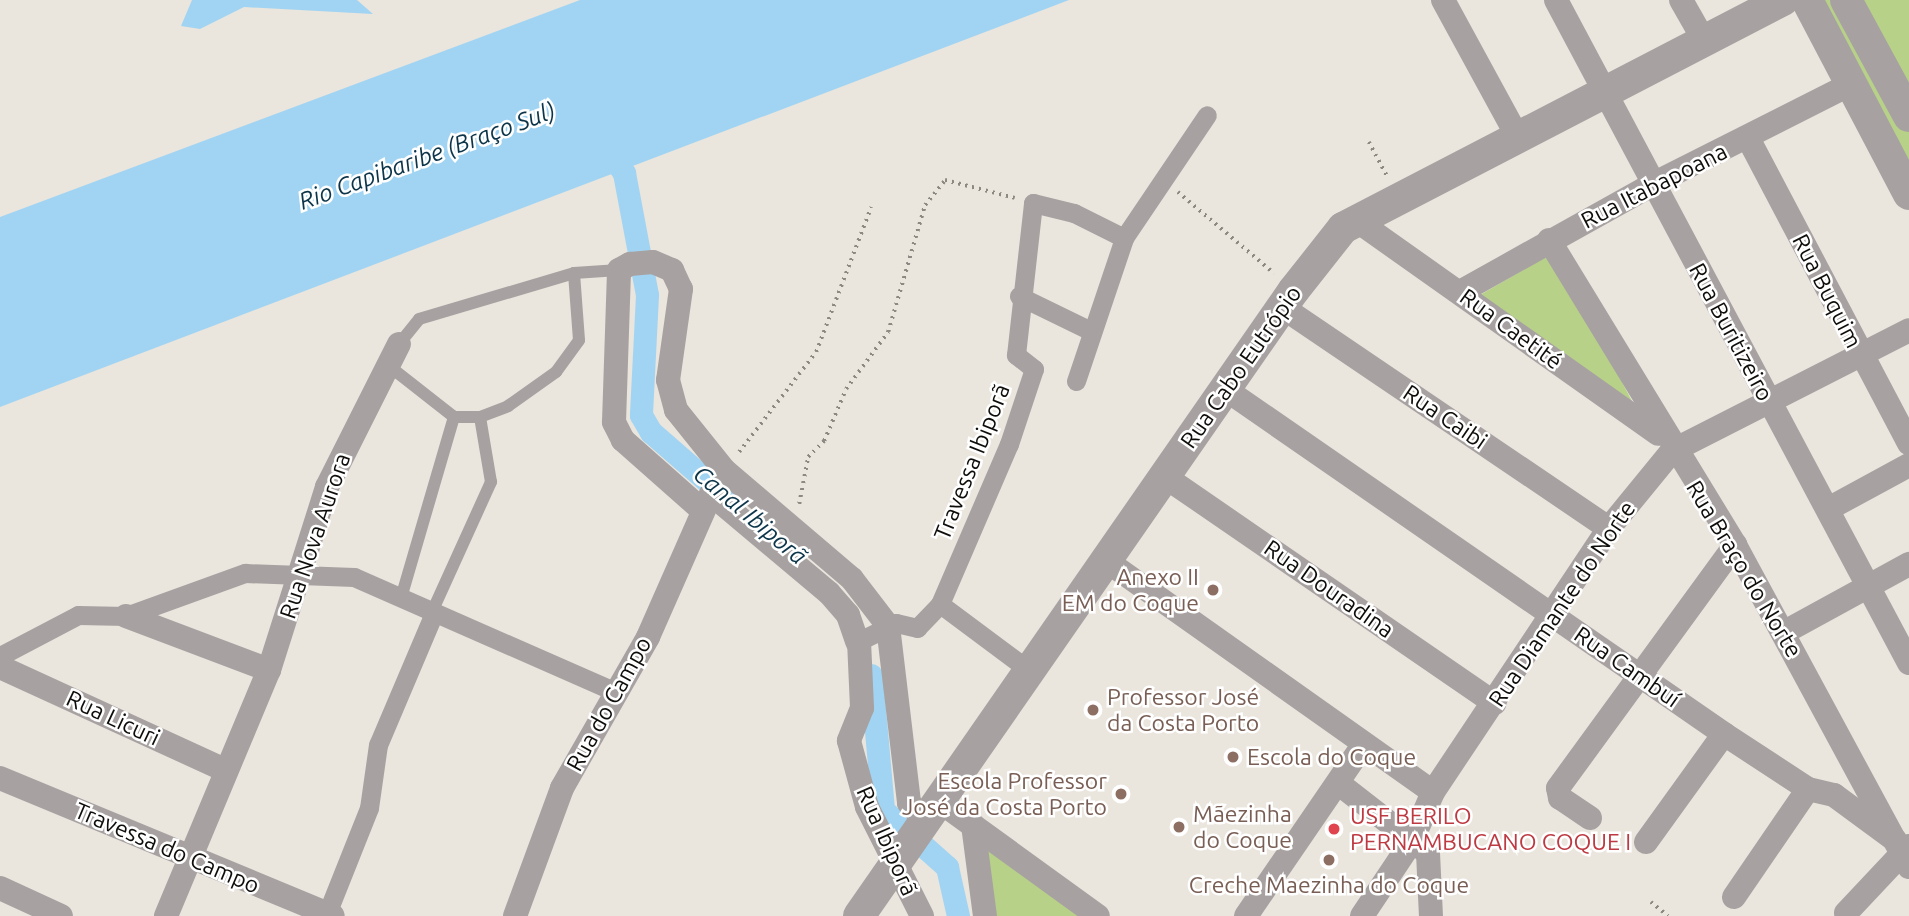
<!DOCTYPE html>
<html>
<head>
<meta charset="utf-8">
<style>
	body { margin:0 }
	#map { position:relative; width:1909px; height:916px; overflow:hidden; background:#eae5dd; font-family:Ubuntu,sans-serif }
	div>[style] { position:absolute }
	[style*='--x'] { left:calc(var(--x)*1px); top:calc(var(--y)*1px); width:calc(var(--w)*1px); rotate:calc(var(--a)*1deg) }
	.green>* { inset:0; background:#b8d189 }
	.water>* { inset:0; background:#a1d4f3 }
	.canal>* { height:23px; margin:-11.5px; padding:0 11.5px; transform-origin:11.5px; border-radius:11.5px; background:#a1d4f3 }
	.path>* { height:3.5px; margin-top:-1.75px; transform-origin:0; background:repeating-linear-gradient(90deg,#8c8882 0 2px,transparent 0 7px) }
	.service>* { height:12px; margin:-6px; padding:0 6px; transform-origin:6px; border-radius:6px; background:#a7a2a1 }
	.pedestrian>* { height:19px; margin:-9.5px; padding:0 9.5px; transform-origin:9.5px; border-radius:9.5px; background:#a7a2a1 }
	.minor>* { height:24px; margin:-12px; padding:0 12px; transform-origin:12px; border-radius:12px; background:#a7a2a1 }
	.tertiary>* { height:32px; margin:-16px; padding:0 16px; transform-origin:16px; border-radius:16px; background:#a7a2a1 }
	.dots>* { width:19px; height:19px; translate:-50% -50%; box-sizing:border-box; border:4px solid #fff; border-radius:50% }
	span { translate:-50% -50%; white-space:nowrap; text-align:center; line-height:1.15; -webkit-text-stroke:5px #fff; paint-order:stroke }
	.street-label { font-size:23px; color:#0f0d0a }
	.education-label { font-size:23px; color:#785e54 }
	.right { translate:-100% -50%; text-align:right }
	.left { translate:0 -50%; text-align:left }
	.health-label { font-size:23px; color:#be3a42 }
	.water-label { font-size:24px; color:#0d354a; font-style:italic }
</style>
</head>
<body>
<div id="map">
	<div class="green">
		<div style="clip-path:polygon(1796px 0,1909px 0,1909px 194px)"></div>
		<div style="clip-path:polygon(1547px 256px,1603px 346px,1634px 405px,1480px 295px)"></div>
		<div style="clip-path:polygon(982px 832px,1101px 916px,993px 916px)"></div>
	</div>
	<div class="water">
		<div style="clip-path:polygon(192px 0,357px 0,373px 14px,244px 7px,200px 29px,181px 26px)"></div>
		<div style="clip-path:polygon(580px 0,1069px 0,0 407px,0 217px)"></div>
	</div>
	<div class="canal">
		<div style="--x:606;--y:148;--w:31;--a:54"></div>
		<div style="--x:624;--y:173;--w:124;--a:79.3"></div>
		<div style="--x:647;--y:295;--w:120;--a:92.9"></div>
		<div style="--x:641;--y:415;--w:20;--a:60"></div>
		<div style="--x:651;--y:432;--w:105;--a:41.1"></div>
		<div style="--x:871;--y:675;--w:136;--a:84.9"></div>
		<div style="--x:883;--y:810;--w:86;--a:41.7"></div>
		<div style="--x:947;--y:867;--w:50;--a:77.3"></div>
	</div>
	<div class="path">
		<div style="--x:1369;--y:142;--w:40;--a:62"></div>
		<div style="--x:1178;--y:192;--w:126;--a:40.2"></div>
		<div style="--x:739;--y:452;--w:126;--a:-52.4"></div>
		<div style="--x:816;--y:352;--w:155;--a:-69.2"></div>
		<div style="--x:799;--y:504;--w:48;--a:-79.2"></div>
		<div style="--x:808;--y:457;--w:23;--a:-45"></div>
		<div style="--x:824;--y:441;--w:56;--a:-67.1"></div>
		<div style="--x:846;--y:389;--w:71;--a:-53.6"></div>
		<div style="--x:888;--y:332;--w:132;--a:-73.8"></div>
		<div style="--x:925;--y:205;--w:32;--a:-51"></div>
		<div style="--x:945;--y:180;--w:72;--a:14.4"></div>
		<div style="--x:1651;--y:902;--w:22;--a:39"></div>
	</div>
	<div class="service">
		<div style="--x:399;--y:344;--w:32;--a:-51"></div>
		<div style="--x:419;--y:319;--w:162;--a:-16.5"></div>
		<div style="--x:574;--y:273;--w:45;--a:-3.8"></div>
		<div style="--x:389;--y:366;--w:83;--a:38.1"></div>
		<div style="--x:454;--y:417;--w:26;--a:0"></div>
		<div style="--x:480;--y:417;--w:30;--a:-21"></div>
		<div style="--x:508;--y:406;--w:59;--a:-35.3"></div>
		<div style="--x:556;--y:372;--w:39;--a:-54"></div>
		<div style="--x:579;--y:340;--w:67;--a:-94.3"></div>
		<div style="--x:401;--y:598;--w:189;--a:-73.7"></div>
		<div style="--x:432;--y:612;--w:143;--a:-65.6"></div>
		<div style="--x:491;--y:482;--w:66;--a:-99.6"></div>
	</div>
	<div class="pedestrian">
		<div style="--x:1019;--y:296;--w:80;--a:25.9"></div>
		<div style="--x:1076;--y:381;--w:151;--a:-71.4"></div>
		<div style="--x:1124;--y:238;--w:148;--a:-56"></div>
		<div style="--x:940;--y:604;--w:112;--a:36.7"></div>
		<div style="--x:859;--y:641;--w:41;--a:-25.9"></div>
		<div style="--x:896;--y:623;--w:22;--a:13"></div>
		<div style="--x:917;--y:628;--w:33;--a:-46"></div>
		<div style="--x:940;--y:604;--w:174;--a:-66.7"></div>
		<div style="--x:1009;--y:444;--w:79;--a:-71.6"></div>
		<div style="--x:1034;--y:369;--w:23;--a:-142"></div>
		<div style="--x:1016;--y:355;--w:153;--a:-83.6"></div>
		<div style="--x:1033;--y:203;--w:42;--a:13.7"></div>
		<div style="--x:1074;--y:213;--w:56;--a:26.6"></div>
		<div style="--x:0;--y:656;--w:88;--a:-27.7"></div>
		<div style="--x:78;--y:615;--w:48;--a:1.2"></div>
		<div style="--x:126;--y:616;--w:127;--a:-19.9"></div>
		<div style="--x:245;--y:573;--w:109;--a:2.1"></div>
		<div style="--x:354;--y:577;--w:286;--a:23.7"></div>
		<div style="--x:326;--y:916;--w:116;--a:-68.3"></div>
		<div style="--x:369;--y:808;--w:64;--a:-81.9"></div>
		<div style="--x:378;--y:745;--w:143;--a:-67"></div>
	</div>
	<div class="minor">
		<div style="--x:1443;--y:0;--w:153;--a:61.4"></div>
		<div style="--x:1556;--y:0;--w:751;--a:61.97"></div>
		<div style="--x:1681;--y:0;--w:43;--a:60.4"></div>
		<div style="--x:1748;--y:138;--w:345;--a:62.2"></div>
		<div style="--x:1356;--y:220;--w:370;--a:35.3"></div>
		<div style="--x:1549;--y:240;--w:357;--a:58.6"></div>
		<div style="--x:1735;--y:545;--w:366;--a:61.6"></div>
		<div style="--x:1460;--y:292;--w:221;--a:-29.2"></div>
		<div style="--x:1653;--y:184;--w:222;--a:-26.8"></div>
		<div style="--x:1282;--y:307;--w:395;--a:34.1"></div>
		<div style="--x:1225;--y:389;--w:607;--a:34.66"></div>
		<div style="--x:1724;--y:734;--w:100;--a:33.2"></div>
		<div style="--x:1808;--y:789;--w:27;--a:13"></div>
		<div style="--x:1834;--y:795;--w:76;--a:36.4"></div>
		<div style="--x:1164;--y:476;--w:401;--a:34.5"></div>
		<div style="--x:1828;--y:509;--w:92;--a:-28.5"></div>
		<div style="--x:702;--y:510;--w:106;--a:-138.5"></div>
		<div style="--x:623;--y:440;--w:20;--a:-117"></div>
		<div style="--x:614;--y:422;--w:152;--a:-88.1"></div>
		<div style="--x:619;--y:270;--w:13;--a:-29"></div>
		<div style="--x:630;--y:264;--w:23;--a:-5"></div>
		<div style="--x:653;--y:262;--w:21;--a:23"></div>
		<div style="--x:672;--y:270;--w:21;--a:65"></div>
		<div style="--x:681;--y:289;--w:92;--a:98.1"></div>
		<div style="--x:668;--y:380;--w:31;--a:75"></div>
		<div style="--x:676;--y:410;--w:77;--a:51.3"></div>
		<div style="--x:724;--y:470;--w:168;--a:40.4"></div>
		<div style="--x:852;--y:579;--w:59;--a:52.5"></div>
		<div style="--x:888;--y:626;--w:178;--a:83.2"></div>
		<div style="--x:909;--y:803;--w:24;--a:48"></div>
		<div style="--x:1108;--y:562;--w:398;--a:35.3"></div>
		<div style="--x:126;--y:616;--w:153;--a:20.7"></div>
		<div style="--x:1783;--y:633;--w:144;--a:-28.7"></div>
		<div style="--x:859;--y:641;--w:67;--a:87.4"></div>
		<div style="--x:862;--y:708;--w:35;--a:112"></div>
		<div style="--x:849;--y:741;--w:68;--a:74.7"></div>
		<div style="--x:867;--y:807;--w:122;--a:63.2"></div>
		<div style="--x:0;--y:667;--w:247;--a:24.6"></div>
		<div style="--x:0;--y:778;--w:360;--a:22.5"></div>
		<div style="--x:1338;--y:783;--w:114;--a:37.9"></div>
		<div style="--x:1428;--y:853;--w:63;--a:87.3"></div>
		<div style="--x:939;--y:801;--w:196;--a:35.9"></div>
		<div style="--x:1590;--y:818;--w:36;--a:-146"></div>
		<div style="--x:1560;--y:798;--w:10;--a:-101"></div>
		<div style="--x:1558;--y:788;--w:301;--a:-53.9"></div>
		<div style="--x:973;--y:825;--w:92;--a:82.5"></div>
		<div style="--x:1646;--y:842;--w:133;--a:-54.2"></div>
		<div style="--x:0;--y:888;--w:67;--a:24.7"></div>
		<div style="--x:1734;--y:897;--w:131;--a:-55.6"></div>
		<div style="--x:1846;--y:913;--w:92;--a:-46.8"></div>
		<div style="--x:166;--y:916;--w:267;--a:-67.3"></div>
		<div style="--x:269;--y:670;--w:192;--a:-72.4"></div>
		<div style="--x:327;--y:487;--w:160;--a:-63.3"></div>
		<div style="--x:515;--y:916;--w:136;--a:-69.8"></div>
		<div style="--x:562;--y:788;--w:174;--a:-60.3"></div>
		<div style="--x:648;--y:637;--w:156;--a:-66.2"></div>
		<div style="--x:711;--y:494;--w:154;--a:40"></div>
		<div style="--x:829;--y:593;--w:29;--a:49"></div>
		<div style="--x:848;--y:615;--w:28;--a:71"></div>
		<div style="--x:1246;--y:916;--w:207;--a:-55.6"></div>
		<div style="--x:1362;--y:916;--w:90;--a:-56.3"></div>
		<div style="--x:1412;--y:841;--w:53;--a:-66.8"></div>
		<div style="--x:1433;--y:792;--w:317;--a:-56.3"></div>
		<div style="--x:1609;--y:528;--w:99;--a:-50.7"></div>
		<div style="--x:1672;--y:451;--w:266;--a:-27"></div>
	</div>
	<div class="tertiary">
		<div style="--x:1807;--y:0;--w:219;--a:62.3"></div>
		<div style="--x:1846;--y:0;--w:132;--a:61.5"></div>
		<div style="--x:859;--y:916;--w:762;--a:-55.21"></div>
		<div style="--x:1294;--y:290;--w:79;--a:-51.7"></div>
		<div style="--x:1343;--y:228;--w:496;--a:-27.4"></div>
	</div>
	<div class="dots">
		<div style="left:1213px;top:590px;background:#8d6e63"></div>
		<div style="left:1093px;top:710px;background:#8d6e63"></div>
		<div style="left:1233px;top:757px;background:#8d6e63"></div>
		<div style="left:1121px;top:794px;background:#8d6e63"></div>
		<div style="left:1179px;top:827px;background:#8d6e63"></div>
		<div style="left:1334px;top:829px;background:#e0444e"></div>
		<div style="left:1329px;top:860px;background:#8d6e63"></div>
	</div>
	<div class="street-label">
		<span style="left:1654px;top:186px;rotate:-27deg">Rua Itabapoana</span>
		<span style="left:1827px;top:291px;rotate:63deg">Rua Buquim</span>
		<span style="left:1511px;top:329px;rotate:36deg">Rua Caetité</span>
		<span style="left:1731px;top:332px;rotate:62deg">Rua Buritizeiro</span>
		<span style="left:1241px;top:367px;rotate:-55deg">Rua Cabo Eutrópio</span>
		<span style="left:1445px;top:417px;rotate:34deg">Rua Caibi</span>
		<span style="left:972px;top:462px;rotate:-68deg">Travessa Ibiporã</span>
		<span style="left:315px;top:536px;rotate:-71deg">Rua Nova Aurora</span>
		<span style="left:1744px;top:569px;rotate:59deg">Rua Braço do Norte</span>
		<span style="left:1329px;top:589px;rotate:35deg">Rua Douradina</span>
		<span style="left:1562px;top:604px;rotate:-56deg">Rua Diamante do Norte</span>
		<span style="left:1627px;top:667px;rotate:35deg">Rua Cambuí</span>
		<span style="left:609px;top:704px;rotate:-61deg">Rua do Campo</span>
		<span style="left:113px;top:718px;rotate:25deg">Rua Licuri</span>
		<span style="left:887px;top:841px;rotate:66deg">Rua Ibiporã</span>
		<span style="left:167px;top:848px;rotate:23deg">Travessa do Campo</span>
	</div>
	<div class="education-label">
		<span class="right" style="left:1199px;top:590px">Anexo II<br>EM do Coque</span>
		<span class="left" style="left:1107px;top:710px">Professor José<br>da Costa Porto</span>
		<span class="left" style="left:1247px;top:757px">Escola do Coque</span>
		<span class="right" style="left:1107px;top:794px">Escola Professor<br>José da Costa Porto</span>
		<span class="left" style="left:1193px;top:827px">Mãezinha<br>do Coque</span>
		<span style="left:1329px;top:885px">Creche Maezinha do Coque</span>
	</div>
	<div class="health-label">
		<span class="left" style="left:1350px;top:829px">USF BERILO<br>PERNAMBUCANO COQUE I</span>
	</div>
	<div class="water-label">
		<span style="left:427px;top:156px;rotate:-20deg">Rio Capibaribe (Braço Sul)</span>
		<span style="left:750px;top:515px;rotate:40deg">Canal Ibiporã</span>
	</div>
</div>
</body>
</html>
